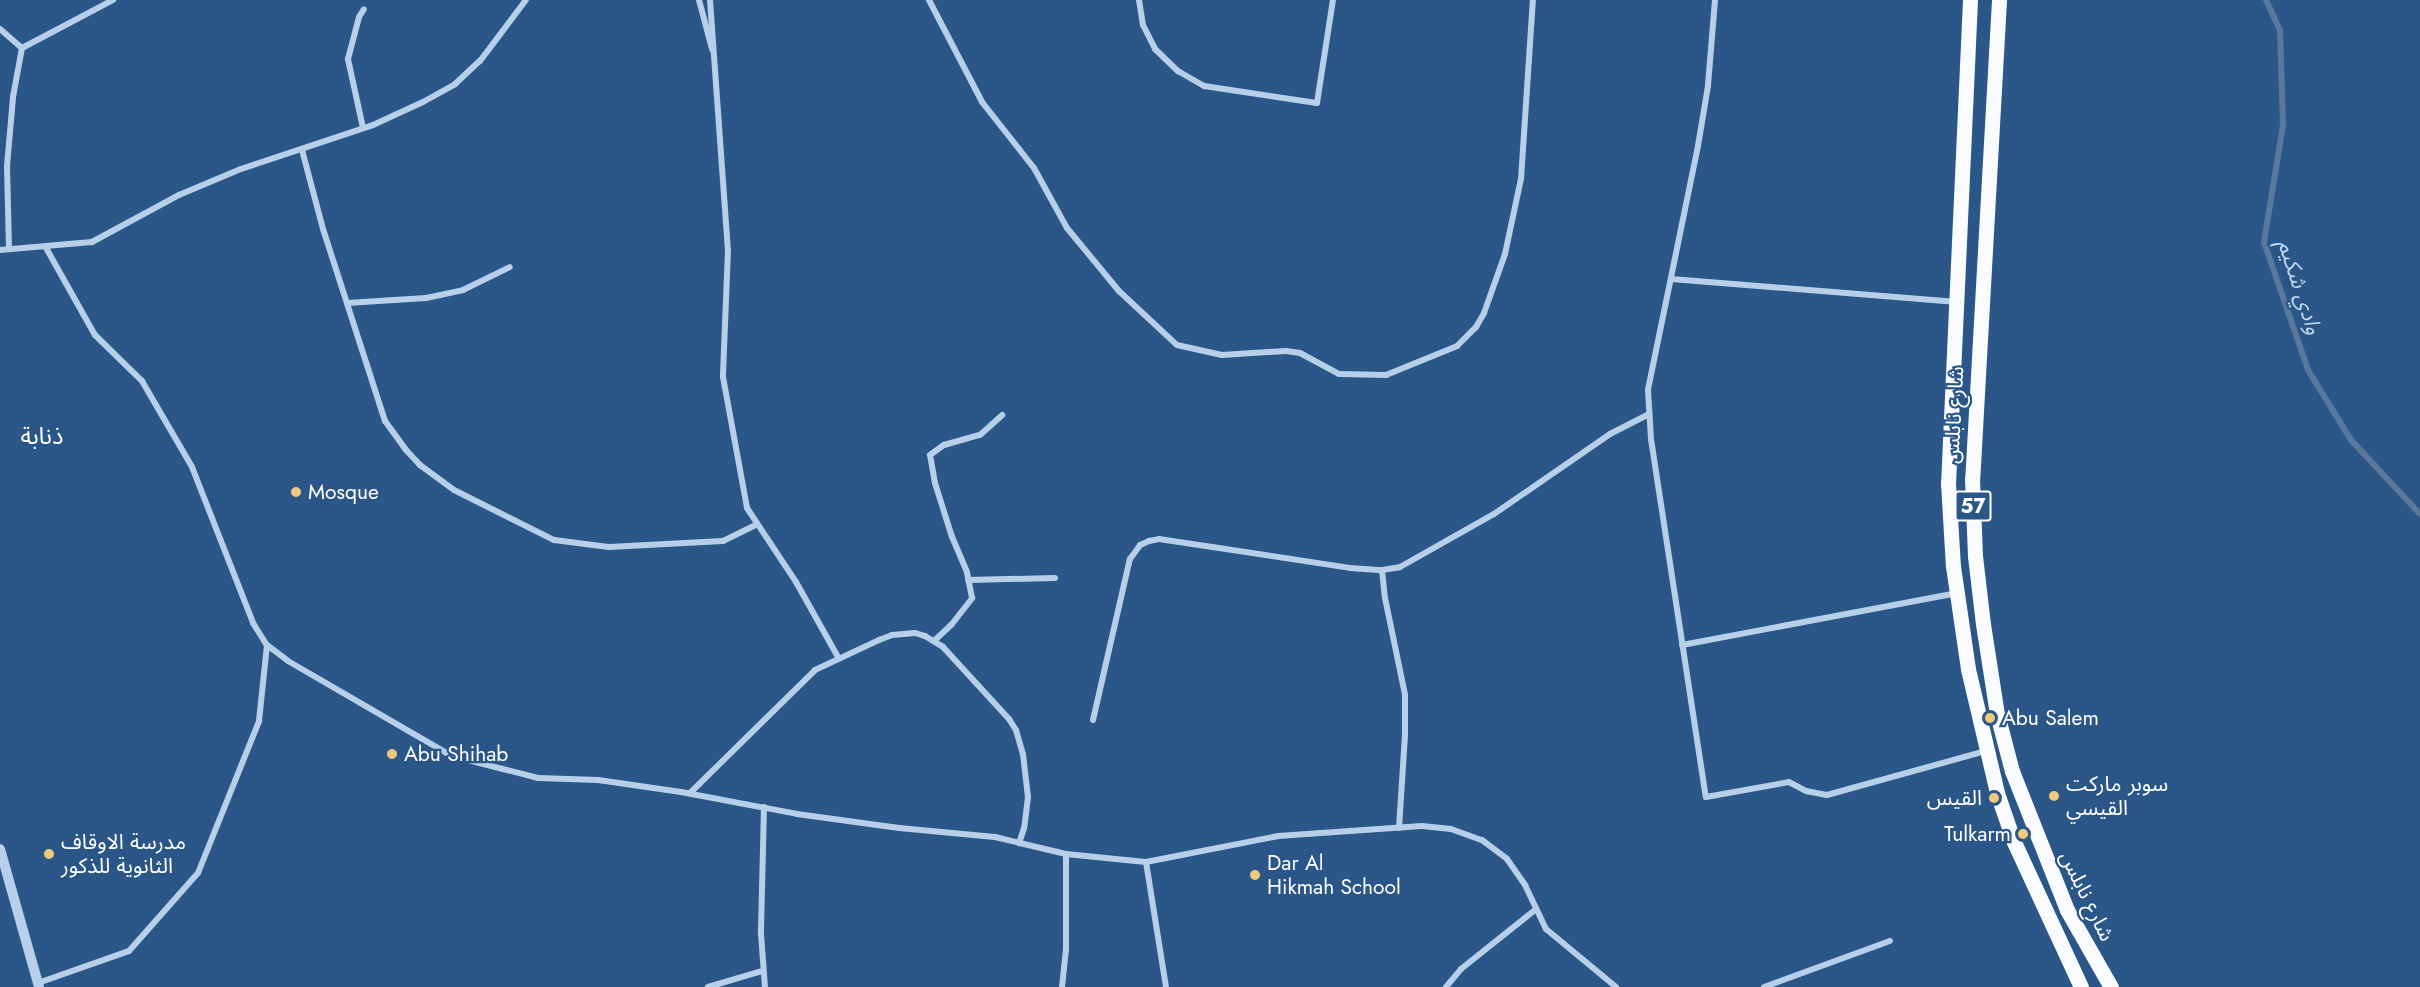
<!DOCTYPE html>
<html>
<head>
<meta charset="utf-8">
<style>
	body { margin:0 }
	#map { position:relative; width:2420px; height:987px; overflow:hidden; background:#2a5688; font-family:Jost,"Noto Sans Arabic",sans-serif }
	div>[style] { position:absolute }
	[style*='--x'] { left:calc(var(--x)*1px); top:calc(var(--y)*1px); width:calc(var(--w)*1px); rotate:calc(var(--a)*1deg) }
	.stream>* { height:6px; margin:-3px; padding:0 3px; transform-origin:3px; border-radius:3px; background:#5a799a }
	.minor>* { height:6px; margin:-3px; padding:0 3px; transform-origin:3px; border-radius:3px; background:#b7cfe8 }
	.tertiary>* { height:10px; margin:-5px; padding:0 5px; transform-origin:5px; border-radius:5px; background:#b7cfe8 }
	.primary>* { height:15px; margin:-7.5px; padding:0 7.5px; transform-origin:7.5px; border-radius:7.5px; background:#f9fbfe }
	.dots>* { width:16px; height:16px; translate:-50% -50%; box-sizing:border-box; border:3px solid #2a5688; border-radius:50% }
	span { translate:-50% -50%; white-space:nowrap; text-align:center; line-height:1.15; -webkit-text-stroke:4.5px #2a5688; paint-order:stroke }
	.shield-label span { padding:2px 4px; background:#2a5688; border:2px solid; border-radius:4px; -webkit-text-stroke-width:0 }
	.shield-label { font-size:20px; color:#fff; font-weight:700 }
	.street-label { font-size:21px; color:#fff }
	.poi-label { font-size:21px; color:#fff }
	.left { translate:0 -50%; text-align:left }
	.right { translate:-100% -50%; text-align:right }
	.water-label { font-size:22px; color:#c2d8ef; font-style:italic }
	.quarter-label { font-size:24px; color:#fff }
</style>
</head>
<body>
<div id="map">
	<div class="stream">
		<div style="--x:2266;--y:0;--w:33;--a:65"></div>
		<div style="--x:2280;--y:30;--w:95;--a:88.2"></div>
		<div style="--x:2283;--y:125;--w:119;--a:99.2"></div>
		<div style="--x:2264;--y:242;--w:135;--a:71"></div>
		<div style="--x:2308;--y:370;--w:82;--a:58.4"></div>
		<div style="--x:2351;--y:440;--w:101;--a:47"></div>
	</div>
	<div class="minor">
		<div style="--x:699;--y:0;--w:51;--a:75.1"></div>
		<div style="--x:710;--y:0;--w:251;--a:85.9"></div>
		<div style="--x:728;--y:250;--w:127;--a:92.3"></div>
		<div style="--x:723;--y:377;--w:133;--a:79.6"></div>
		<div style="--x:747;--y:508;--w:89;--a:56.5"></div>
		<div style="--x:796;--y:582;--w:88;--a:60.8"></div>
		<div style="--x:929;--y:0;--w:115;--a:62.5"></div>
		<div style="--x:982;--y:102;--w:84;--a:51.8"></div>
		<div style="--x:1034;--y:168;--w:68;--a:61.2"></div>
		<div style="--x:1067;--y:228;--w:82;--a:50.5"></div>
		<div style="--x:1119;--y:291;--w:79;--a:43"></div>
		<div style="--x:1177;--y:345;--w:46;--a:12.5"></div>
		<div style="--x:1222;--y:355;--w:64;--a:-3.6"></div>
		<div style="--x:1286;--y:351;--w:14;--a:8"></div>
		<div style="--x:1300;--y:353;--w:44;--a:28.3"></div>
		<div style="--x:1339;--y:374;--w:47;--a:1.2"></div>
		<div style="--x:1386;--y:375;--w:77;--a:-22.2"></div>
		<div style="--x:1457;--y:346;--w:27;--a:-45"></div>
		<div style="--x:1476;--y:327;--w:16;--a:-60"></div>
		<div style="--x:1484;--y:313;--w:63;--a:-70.4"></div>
		<div style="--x:1505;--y:254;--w:77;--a:-78"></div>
		<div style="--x:1521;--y:179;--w:179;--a:-86.2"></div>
		<div style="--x:1139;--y:0;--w:25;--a:81"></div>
		<div style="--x:1143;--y:25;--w:27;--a:63"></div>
		<div style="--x:1155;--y:49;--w:32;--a:44"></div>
		<div style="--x:1178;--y:71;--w:30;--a:30"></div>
		<div style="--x:1204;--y:86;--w:114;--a:8.6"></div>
		<div style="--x:1317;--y:103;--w:104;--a:-81.2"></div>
		<div style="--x:1715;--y:0;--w:86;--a:94.7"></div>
		<div style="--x:1708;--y:86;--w:61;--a:99.5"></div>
		<div style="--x:1698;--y:146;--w:249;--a:101.6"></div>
		<div style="--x:1648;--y:390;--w:49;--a:86.5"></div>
		<div style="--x:1651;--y:439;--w:362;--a:81.3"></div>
		<div style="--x:1706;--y:797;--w:84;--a:-10.2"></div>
		<div style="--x:1789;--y:782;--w:19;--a:28"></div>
		<div style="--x:1806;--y:791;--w:21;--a:11"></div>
		<div style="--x:1827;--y:795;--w:165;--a:-15.5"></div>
		<div style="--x:0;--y:29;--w:29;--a:41"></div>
		<div style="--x:363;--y:128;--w:71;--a:-102.3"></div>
		<div style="--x:348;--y:59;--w:43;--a:-75.3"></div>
		<div style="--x:359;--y:17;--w:9;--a:-58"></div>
		<div style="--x:302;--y:150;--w:82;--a:75.1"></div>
		<div style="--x:323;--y:229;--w:202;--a:72.1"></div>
		<div style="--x:385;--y:421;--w:36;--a:54"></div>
		<div style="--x:406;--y:450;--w:21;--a:47"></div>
		<div style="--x:420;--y:465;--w:42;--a:36.3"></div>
		<div style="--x:454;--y:490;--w:112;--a:26.6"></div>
		<div style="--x:554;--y:540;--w:55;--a:7.3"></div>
		<div style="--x:609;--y:547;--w:114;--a:-3"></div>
		<div style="--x:723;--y:541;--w:37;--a:-26"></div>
		<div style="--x:45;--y:246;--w:102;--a:60.7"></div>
		<div style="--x:95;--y:335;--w:66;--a:44.4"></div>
		<div style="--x:142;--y:381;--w:99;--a:59.8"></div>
		<div style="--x:192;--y:467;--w:168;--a:68.6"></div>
		<div style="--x:253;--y:623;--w:26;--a:58"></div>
		<div style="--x:267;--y:645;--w:26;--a:37"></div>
		<div style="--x:288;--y:661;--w:190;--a:30.1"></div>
		<div style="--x:452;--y:756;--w:89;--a:14.3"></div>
		<div style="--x:538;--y:778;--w:60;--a:1.9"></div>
		<div style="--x:598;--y:780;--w:84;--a:8.2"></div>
		<div style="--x:681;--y:792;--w:118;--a:10.7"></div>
		<div style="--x:797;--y:814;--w:103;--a:7.8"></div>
		<div style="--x:899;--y:828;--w:96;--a:5.4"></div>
		<div style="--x:995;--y:837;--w:73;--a:13.5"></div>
		<div style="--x:1066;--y:854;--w:80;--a:5.7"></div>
		<div style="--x:1146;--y:862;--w:135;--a:-11.1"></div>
		<div style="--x:1278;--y:836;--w:144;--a:-4"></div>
		<div style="--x:1422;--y:826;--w:29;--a:6"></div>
		<div style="--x:1451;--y:829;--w:33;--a:20"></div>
		<div style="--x:1482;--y:840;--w:31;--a:37"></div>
		<div style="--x:1507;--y:859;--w:32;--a:55"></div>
		<div style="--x:1525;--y:885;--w:49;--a:64.5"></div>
		<div style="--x:1546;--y:929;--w:91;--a:39.6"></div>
		<div style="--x:9;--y:248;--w:82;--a:-91.4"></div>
		<div style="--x:7;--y:166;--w:69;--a:-85"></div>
		<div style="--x:13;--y:97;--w:50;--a:-79.6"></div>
		<div style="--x:22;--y:48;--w:103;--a:-27.8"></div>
		<div style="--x:0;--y:250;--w:92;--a:-5"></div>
		<div style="--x:92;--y:242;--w:99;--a:-28.4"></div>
		<div style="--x:179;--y:195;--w:67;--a:-22.8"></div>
		<div style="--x:241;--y:169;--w:139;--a:-18.4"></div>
		<div style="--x:373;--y:125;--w:55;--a:-24.7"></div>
		<div style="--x:423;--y:102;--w:37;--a:-29"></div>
		<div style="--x:455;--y:84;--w:34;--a:-43"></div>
		<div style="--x:480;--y:61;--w:76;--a:-53"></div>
		<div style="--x:1671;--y:279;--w:284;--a:4.6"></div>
		<div style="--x:347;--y:303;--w:79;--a:-3.6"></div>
		<div style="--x:426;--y:298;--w:38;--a:-12"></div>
		<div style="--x:463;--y:290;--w:52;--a:-26.1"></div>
		<div style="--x:1382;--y:570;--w:28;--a:84"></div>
		<div style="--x:1385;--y:598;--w:99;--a:78.3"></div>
		<div style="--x:1405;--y:695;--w:40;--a:90"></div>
		<div style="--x:1405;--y:735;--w:93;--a:93.7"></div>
		<div style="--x:968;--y:580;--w:87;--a:-1.3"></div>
		<div style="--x:935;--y:640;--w:23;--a:-43"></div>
		<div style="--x:952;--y:624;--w:33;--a:-52"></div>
		<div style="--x:972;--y:598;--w:26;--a:-101"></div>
		<div style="--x:967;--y:572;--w:38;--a:-113"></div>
		<div style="--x:952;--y:537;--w:57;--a:-107.5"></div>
		<div style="--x:935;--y:483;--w:28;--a:-100"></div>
		<div style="--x:930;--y:455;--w:17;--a:-36"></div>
		<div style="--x:944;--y:445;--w:37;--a:-16"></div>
		<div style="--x:980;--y:435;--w:30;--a:-42"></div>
		<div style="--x:1682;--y:645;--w:279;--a:-10.7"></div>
		<div style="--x:1093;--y:720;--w:165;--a:-77.1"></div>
		<div style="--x:1130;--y:559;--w:17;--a:-54"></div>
		<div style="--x:1140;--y:545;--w:10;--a:-24"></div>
		<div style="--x:1149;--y:541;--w:10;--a:-11"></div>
		<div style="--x:1159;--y:539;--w:193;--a:8.6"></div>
		<div style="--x:1350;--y:568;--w:32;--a:4"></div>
		<div style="--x:1382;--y:570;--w:18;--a:-9"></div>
		<div style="--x:1400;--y:567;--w:108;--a:-29.4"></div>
		<div style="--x:1494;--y:514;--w:141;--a:-34.6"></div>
		<div style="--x:1610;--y:434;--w:44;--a:-27.1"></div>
		<div style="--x:690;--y:793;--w:175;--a:-44.5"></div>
		<div style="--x:815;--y:670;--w:71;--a:-25.1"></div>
		<div style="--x:879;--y:640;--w:14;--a:-21"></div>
		<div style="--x:892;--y:635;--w:23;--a:-5"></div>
		<div style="--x:915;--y:633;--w:10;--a:17"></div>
		<div style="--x:925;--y:636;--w:21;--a:31"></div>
		<div style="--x:943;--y:647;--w:98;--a:47.5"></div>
		<div style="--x:1009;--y:719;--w:13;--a:58"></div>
		<div style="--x:1016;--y:730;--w:25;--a:74"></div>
		<div style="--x:1023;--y:754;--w:43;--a:83.4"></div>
		<div style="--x:1028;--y:797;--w:31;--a:97"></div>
		<div style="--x:1024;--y:828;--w:16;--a:108"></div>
		<div style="--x:764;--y:807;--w:127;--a:91.4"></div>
		<div style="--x:761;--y:934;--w:53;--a:85.7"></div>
		<div style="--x:1146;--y:862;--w:127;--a:80.9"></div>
		<div style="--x:38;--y:983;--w:96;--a:-19.4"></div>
		<div style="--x:129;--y:951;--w:104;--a:-48.5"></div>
		<div style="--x:198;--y:873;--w:164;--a:-68.1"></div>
		<div style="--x:259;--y:721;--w:76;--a:-84"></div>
		<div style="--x:708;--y:987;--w:56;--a:-16.5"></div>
		<div style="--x:1062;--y:987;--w:36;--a:-84"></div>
		<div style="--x:1066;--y:951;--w:97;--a:-90"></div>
		<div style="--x:1446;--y:987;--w:23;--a:-50"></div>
		<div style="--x:1461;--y:969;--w:95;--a:-38.6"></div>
		<div style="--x:1764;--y:987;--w:134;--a:-20.1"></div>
	</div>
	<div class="tertiary">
		<div style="--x:0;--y:849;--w:143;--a:74.2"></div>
	</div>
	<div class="primary">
		<div style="--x:1970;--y:0;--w:484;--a:92.6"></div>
		<div style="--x:1948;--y:483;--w:83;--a:86.6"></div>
		<div style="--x:1953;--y:566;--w:104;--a:81.7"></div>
		<div style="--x:1968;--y:669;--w:127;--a:76.8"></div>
		<div style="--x:1997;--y:793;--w:52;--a:70.9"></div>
		<div style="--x:2014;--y:842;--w:160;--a:65.2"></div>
		<div style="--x:1999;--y:0;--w:479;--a:93.2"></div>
		<div style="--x:1972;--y:478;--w:78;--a:87.8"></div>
		<div style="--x:1975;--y:556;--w:68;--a:83.3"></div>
		<div style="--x:1983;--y:624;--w:91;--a:81.2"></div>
		<div style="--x:1997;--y:714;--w:59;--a:75.3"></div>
		<div style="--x:2012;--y:771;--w:149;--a:68.4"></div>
		<div style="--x:2067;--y:910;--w:89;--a:60.3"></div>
	</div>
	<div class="dots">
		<div style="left:296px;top:492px;background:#efca7e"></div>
		<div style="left:1990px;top:718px;background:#efca7e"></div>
		<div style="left:392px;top:754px;background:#efca7e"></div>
		<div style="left:2054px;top:796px;background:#efca7e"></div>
		<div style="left:1994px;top:798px;background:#efca7e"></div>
		<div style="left:2023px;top:834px;background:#efca7e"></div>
		<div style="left:49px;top:854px;background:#efca7e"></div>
		<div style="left:1255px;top:875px;background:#efca7e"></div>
	</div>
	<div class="shield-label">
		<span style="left:1973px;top:506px">57</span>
	</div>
	<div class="street-label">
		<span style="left:1954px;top:415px;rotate:-87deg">شارع نابلس</span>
		<span style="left:2087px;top:896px;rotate:64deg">شارع نابلس</span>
	</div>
	<div class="poi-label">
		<span class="left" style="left:308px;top:492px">Mosque</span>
		<span class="left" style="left:2002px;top:718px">Abu Salem</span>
		<span class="left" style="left:404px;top:754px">Abu Shihab</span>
		<span class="left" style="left:2066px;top:796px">سوبر ماركت<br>القيسي</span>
		<span class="right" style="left:1982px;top:798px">القيس</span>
		<span class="right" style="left:2011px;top:834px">Tulkarm</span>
		<span class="left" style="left:61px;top:854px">مدرسة الاوقاف<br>الثانوية للذكور</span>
		<span class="left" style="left:1267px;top:875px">Dar Al<br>Hikmah School</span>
	</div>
	<div class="water-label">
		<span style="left:2300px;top:287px;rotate:72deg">وادي شكيم</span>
	</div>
	<div class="quarter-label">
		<span style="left:42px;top:436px">ذنابة</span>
	</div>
</div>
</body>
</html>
